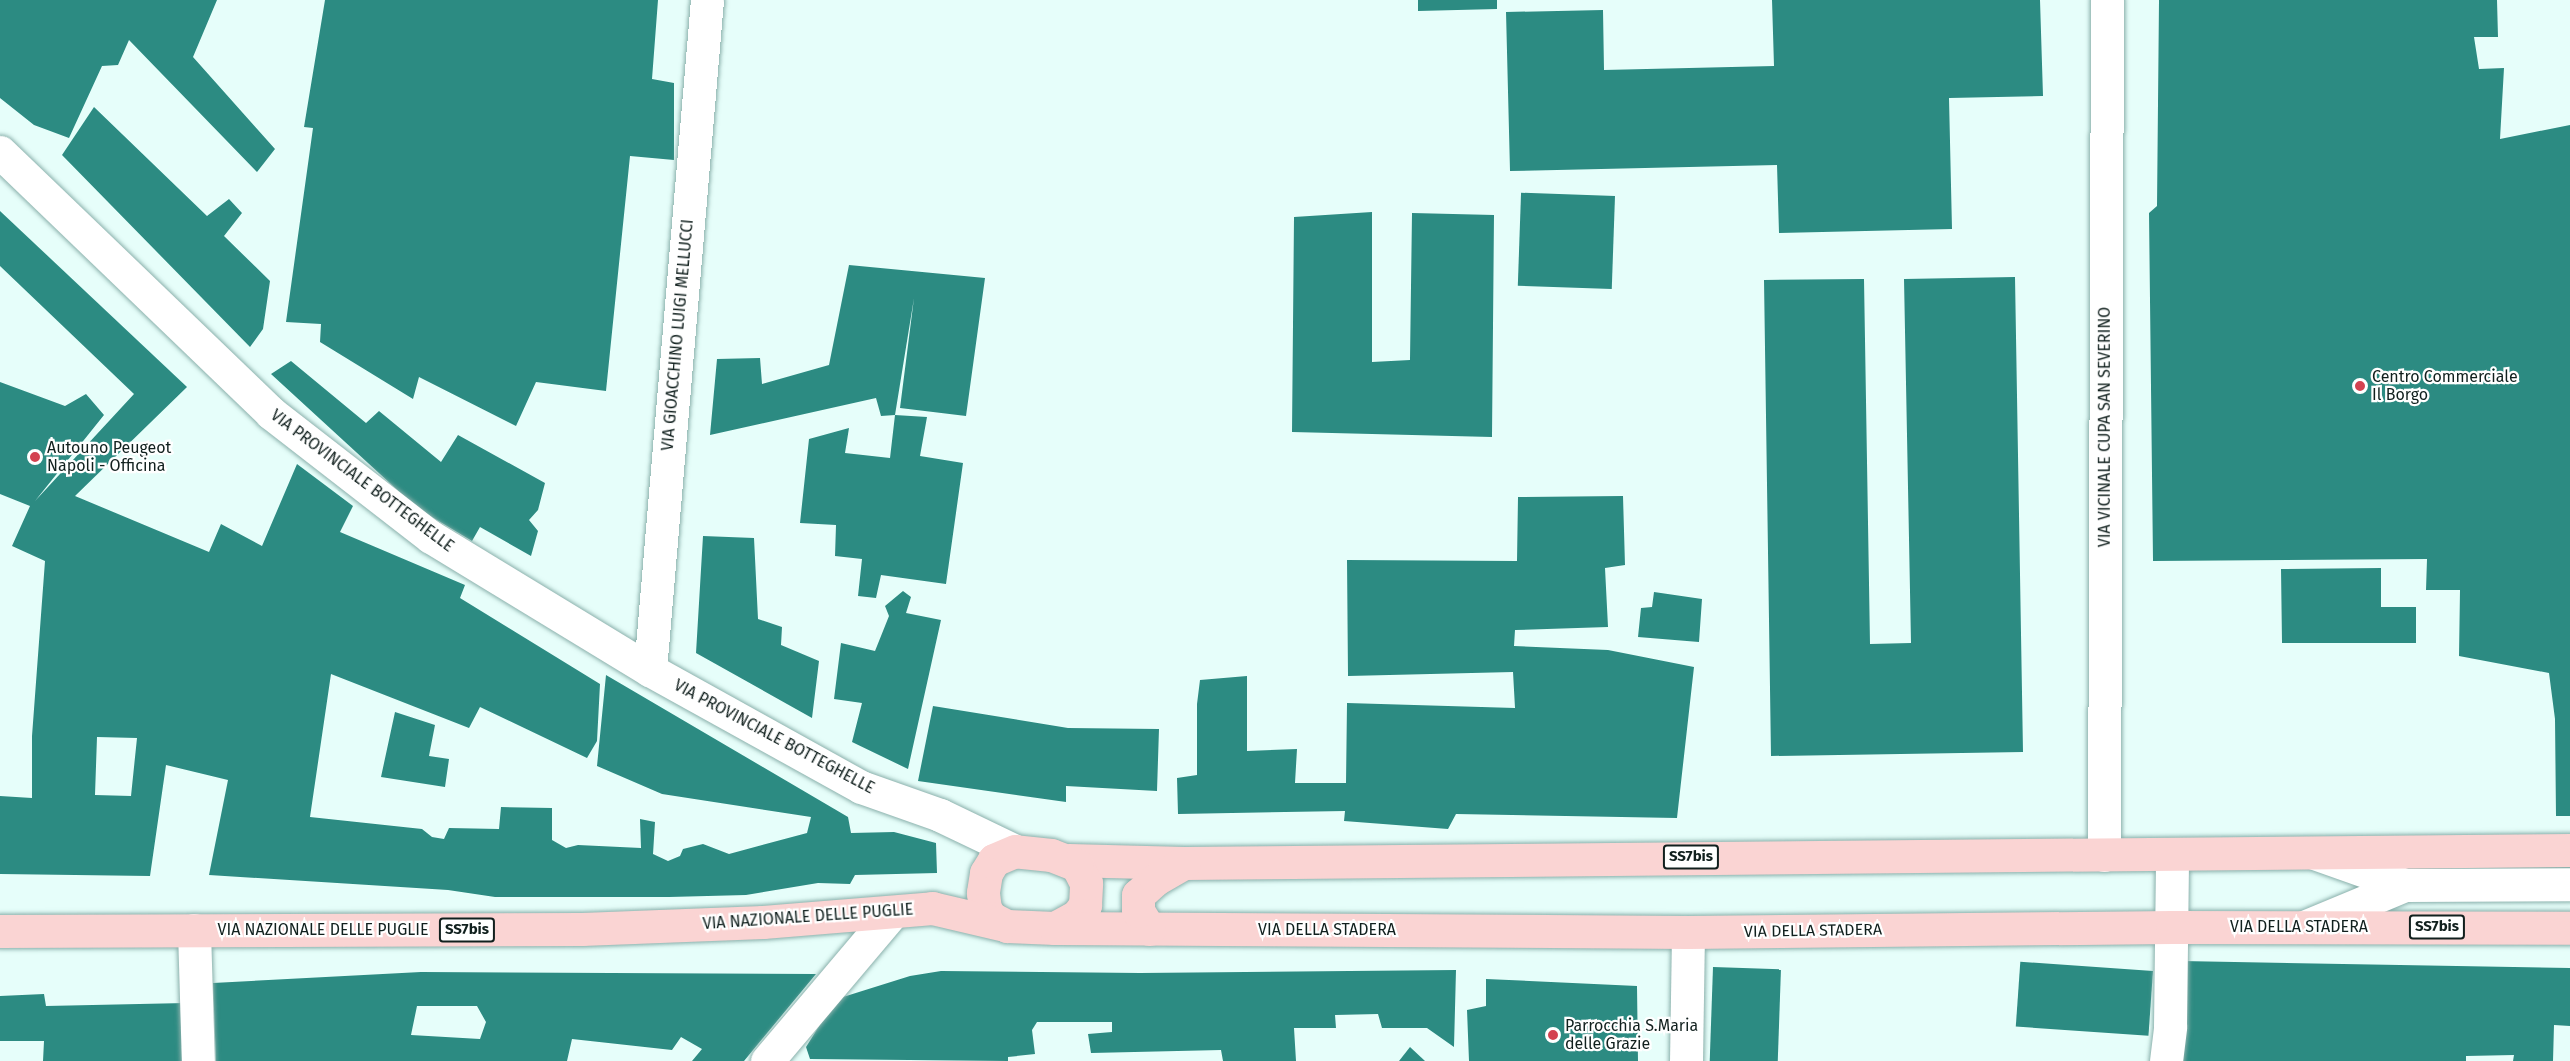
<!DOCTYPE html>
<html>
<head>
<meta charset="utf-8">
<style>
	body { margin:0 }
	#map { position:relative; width:2570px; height:1061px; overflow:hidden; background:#e6fefa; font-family:"Fira Sans",sans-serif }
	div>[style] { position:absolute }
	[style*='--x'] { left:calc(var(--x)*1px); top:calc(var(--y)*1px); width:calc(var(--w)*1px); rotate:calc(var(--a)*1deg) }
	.building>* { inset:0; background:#2c8b82; transform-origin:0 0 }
	.roads { filter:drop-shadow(0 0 2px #8ab0ab) drop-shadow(0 0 2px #8ab0ab) }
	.minor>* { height:33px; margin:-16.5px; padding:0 16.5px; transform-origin:16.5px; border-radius:16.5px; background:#fff }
	.major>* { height:33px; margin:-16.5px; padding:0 16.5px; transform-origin:16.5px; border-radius:16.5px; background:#fad4d3 }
	.dots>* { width:16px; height:16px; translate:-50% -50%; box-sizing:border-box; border:3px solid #fff; border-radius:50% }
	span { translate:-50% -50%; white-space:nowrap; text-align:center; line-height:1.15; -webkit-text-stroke:4.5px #fff; paint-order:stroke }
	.shield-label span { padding:2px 4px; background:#fff; border:2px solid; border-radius:4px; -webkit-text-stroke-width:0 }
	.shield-label { font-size:15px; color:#11201e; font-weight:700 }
	.street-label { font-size:16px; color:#11201e }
	.poi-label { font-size:16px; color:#11201e }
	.left { translate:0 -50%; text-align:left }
</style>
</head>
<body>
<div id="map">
	<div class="building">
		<div style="clip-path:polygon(0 0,217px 0,193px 57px,275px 149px,257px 172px,129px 40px,118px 65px,102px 66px,69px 138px,34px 125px,0 98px)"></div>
		<div style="clip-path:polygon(325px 0,658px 0,652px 79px,674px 83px,674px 160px,630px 156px,606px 391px,536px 382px,516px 426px,419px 377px,413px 399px,320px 342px,321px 324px,286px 322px,313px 128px,304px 127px)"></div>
		<div style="clip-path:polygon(1418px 0,1497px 0,1497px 9px,1418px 11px)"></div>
		<div style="clip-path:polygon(1772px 0,2040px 0,2043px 96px,1949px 98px,1952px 229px,1779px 233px,1777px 165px,1510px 171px,1506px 12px,1603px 10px,1604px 70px,1774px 66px)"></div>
		<div style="clip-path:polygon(2159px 0,2497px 0,2498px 37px,2474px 37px,2479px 69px,2504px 68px,2500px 139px,2570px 125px,2570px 816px,2556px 816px,2555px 719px,2549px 673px,2459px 656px,2460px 590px,2426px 590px,2427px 559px,2153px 561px,2149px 213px,2157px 206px)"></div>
		<div style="clip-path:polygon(94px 107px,207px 216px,229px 199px,242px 213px,224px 236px,270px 281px,263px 329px,250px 347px,62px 155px)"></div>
		<div style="left:1615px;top:196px;width:93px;height:94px;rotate:92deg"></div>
		<div style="clip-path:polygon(evenodd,0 211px,187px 387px,75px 496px,209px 552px,221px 524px,262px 546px,297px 464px,353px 506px,340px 532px,465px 585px,460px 598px,600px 684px,597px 741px,587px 758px,480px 707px,469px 728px,331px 674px,310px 817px,422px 829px,432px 837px,444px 839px,449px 828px,499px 829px,501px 807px,552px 808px,552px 840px,566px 848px,578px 845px,641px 848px,640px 819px,655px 822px,653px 854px,668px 861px,680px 856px,683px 849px,703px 844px,729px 854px,807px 833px,811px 817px,662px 794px,597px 766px,606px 675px,848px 817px,851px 833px,894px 832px,936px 843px,937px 873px,855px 875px,850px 884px,818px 883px,746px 895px,669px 897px,495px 897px,448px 890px,209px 875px,228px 780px,166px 765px,150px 876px,0 874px,0 796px,32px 798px,32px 736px,45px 561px,12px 546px,30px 506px,0 494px,0 382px,65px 406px,86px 394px,104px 415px,35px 501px,134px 394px,0 266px,0 211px,97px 737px,137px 738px,131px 796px,95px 795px,97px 737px)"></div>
		<div style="clip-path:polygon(1372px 212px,1372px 362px,1410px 360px,1412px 213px,1494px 215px,1492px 437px,1292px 432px,1294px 217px)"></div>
		<div style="clip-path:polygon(849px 265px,985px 278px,966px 416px,900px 408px,914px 298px,895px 415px,881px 416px,876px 398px,710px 435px,717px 359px,760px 358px,762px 384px,829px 365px)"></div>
		<div style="clip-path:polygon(2015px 277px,2023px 752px,1771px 756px,1764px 280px,1864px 279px,1870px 644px,1911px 643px,1904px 279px)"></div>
		<div style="clip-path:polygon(291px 361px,366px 423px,379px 411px,441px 462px,458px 435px,545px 483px,538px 510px,529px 520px,538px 531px,531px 556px,480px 527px,472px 541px,417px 508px,271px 374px)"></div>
		<div style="clip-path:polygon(895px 415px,927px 417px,920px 456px,963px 463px,946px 584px,881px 575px,876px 598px,858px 596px,862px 559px,835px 556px,836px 525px,800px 523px,809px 439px,849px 428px,845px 453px,890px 458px)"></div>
		<div style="clip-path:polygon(1623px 496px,1625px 565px,1605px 568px,1608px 627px,1515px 630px,1514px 646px,1608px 650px,1694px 667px,1677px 818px,1456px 814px,1448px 829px,1344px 821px,1345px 811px,1178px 814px,1177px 778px,1197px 775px,1197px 704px,1200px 680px,1247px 676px,1247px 751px,1297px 749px,1295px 783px,1346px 783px,1347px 703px,1515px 708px,1513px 672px,1348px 676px,1347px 560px,1517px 561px,1518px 497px)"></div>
		<div style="clip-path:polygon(703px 536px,754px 538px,758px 619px,782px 627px,781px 645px,819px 661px,812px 718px,696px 653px)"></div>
		<div style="clip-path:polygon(2381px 568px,2381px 607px,2416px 607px,2416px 643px,2282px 643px,2281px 569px)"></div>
		<div style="clip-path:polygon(903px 591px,911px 597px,906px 613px,941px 620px,908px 769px,852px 742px,862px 703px,834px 699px,841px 643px,875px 651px,889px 616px,885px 606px)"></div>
		<div style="clip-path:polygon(1654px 592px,1702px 599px,1699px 642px,1638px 637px,1641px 608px,1652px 607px)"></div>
		<div style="clip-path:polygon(933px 706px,1068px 728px,1159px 729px,1157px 791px,1066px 786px,1066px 802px,918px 781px)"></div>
		<div style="clip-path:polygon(395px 712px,435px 725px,429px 756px,449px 759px,445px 787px,381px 777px)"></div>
		<div style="clip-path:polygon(2181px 961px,2570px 968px,2570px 1026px,2554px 1025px,2553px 1061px,2513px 1061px,2514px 1055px,2466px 1056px,2466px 1061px,2180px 1061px)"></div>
		<div style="left:1713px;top:967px;width:68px;height:94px;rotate:2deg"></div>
		<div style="clip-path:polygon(1456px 970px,1454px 1047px,1427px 1028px,1382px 1028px,1378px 1014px,1335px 1015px,1336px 1028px,1294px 1028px,1296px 1061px,1223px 1061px,1221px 1050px,1091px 1053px,1088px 1034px,1112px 1032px,1112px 1022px,1037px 1022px,1032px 1030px,1035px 1054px,1008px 1057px,1008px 1061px,810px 1059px,806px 1047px,821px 1023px,843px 997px,910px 976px,941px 971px,1140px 973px)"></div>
		<div style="left:2153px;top:971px;width:65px;height:133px;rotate:94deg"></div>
		<div style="clip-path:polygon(evenodd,421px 972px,816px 974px,744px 1061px,692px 1061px,702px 1049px,681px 1037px,672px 1050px,572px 1039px,567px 1061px,216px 1061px,213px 983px,421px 972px,417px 1006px,477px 1006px,486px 1022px,480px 1039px,411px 1035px,417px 1006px)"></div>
		<div style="clip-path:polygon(1486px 979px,1637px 986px,1638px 1061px,1469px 1061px,1467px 1010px,1486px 1006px)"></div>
		<div style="clip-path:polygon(44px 994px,46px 1006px,186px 1003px,187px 1061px,43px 1061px,44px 1041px,0 1041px,0 996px)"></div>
		<div style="clip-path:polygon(1410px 1047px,1425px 1061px,1399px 1061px)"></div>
	</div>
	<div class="roads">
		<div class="minor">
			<div style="--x:0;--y:152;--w:376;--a:43.9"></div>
			<div style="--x:271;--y:413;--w:202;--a:37.8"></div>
			<div style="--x:431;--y:537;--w:256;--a:31.3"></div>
			<div style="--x:650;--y:670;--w:241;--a:29"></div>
			<div style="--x:861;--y:787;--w:84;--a:19.5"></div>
			<div style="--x:940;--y:815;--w:83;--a:25.6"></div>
			<div style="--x:650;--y:670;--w:672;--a:-85.14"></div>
			<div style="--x:2314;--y:853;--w:96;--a:19.4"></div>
			<div style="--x:2405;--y:885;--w:165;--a:-0.3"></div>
			<div style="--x:2104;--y:855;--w:855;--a:-89.8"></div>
			<div style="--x:2304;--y:927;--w:109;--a:-22.6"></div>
			<div style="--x:194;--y:930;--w:131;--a:88.3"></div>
			<div style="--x:767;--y:1061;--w:194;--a:-49.8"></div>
			<div style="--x:1686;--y:1061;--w:129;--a:-89.1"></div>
			<div style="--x:2166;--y:1061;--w:35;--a:-83"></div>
			<div style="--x:2170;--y:1026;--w:171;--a:-89.3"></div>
		</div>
		<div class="major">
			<div style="--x:1069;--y:860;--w:115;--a:1.5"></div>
			<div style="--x:1184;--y:863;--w:1386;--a:-0.54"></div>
			<div style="--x:1055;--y:928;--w:25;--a:-29"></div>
			<div style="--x:1077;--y:916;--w:14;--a:-54"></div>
			<div style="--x:1085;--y:905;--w:22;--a:-87"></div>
			<div style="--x:1086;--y:883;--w:20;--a:-117"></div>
			<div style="--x:1077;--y:865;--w:28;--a:-159"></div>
			<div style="--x:1051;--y:855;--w:36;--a:-174"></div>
			<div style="--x:1015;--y:851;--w:23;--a:157"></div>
			<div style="--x:994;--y:860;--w:15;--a:122"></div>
			<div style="--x:986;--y:873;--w:20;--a:99"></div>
			<div style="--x:983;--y:893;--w:16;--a:83"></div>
			<div style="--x:985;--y:909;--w:11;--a:56"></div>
			<div style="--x:991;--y:918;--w:18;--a:27"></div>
			<div style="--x:1007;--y:926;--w:48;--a:2.4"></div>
			<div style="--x:1055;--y:928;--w:633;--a:0.36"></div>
			<div style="--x:1688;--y:932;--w:484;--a:-0.6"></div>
			<div style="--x:2172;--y:927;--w:398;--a:0.1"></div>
			<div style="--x:1149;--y:929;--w:21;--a:-121"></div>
			<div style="--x:1138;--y:911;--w:16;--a:-90"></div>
			<div style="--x:1138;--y:895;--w:24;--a:-42"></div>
			<div style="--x:1156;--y:879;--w:32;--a:-30"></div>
			<div style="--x:0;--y:931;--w:582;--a:-0.2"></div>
			<div style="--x:582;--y:929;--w:181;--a:-2.2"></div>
			<div style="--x:763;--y:922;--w:170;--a:-4.7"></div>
			<div style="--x:932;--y:908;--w:70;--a:13.2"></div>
		</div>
	</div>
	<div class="dots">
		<div style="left:2360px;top:386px;background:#d34250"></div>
		<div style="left:35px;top:457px;background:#d34250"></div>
		<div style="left:1553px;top:1035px;background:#d34250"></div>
	</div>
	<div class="shield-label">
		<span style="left:1691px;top:857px">SS7bis</span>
		<span style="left:2437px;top:927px">SS7bis</span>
		<span style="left:467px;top:930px">SS7bis</span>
	</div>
	<div class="street-label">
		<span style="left:678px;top:335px;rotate:-85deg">VIA GIOACCHINO LUIGI MELLUCCI</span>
		<span style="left:2105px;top:427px;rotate:-90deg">VIA VICINALE CUPA SAN SEVERINO</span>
		<span style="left:362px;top:481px;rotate:37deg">VIA PROVINCIALE BOTTEGHELLE</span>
		<span style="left:774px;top:737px;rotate:28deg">VIA PROVINCIALE BOTTEGHELLE</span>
		<span style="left:808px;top:917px;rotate:-4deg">VIA NAZIONALE DELLE PUGLIE</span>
		<span style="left:2299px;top:927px">VIA DELLA STADERA</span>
		<span style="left:323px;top:930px">VIA NAZIONALE DELLE PUGLIE</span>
		<span style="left:1327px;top:930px">VIA DELLA STADERA</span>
		<span style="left:1813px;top:931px;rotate:-1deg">VIA DELLA STADERA</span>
	</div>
	<div class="poi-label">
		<span class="left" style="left:2372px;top:386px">Centro Commerciale<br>Il Borgo</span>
		<span class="left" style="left:47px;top:457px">Autouno Peugeot<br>Napoli - Officina</span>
		<span class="left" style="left:1565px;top:1035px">Parrocchia S.Maria<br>delle Grazie</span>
	</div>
</div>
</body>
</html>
